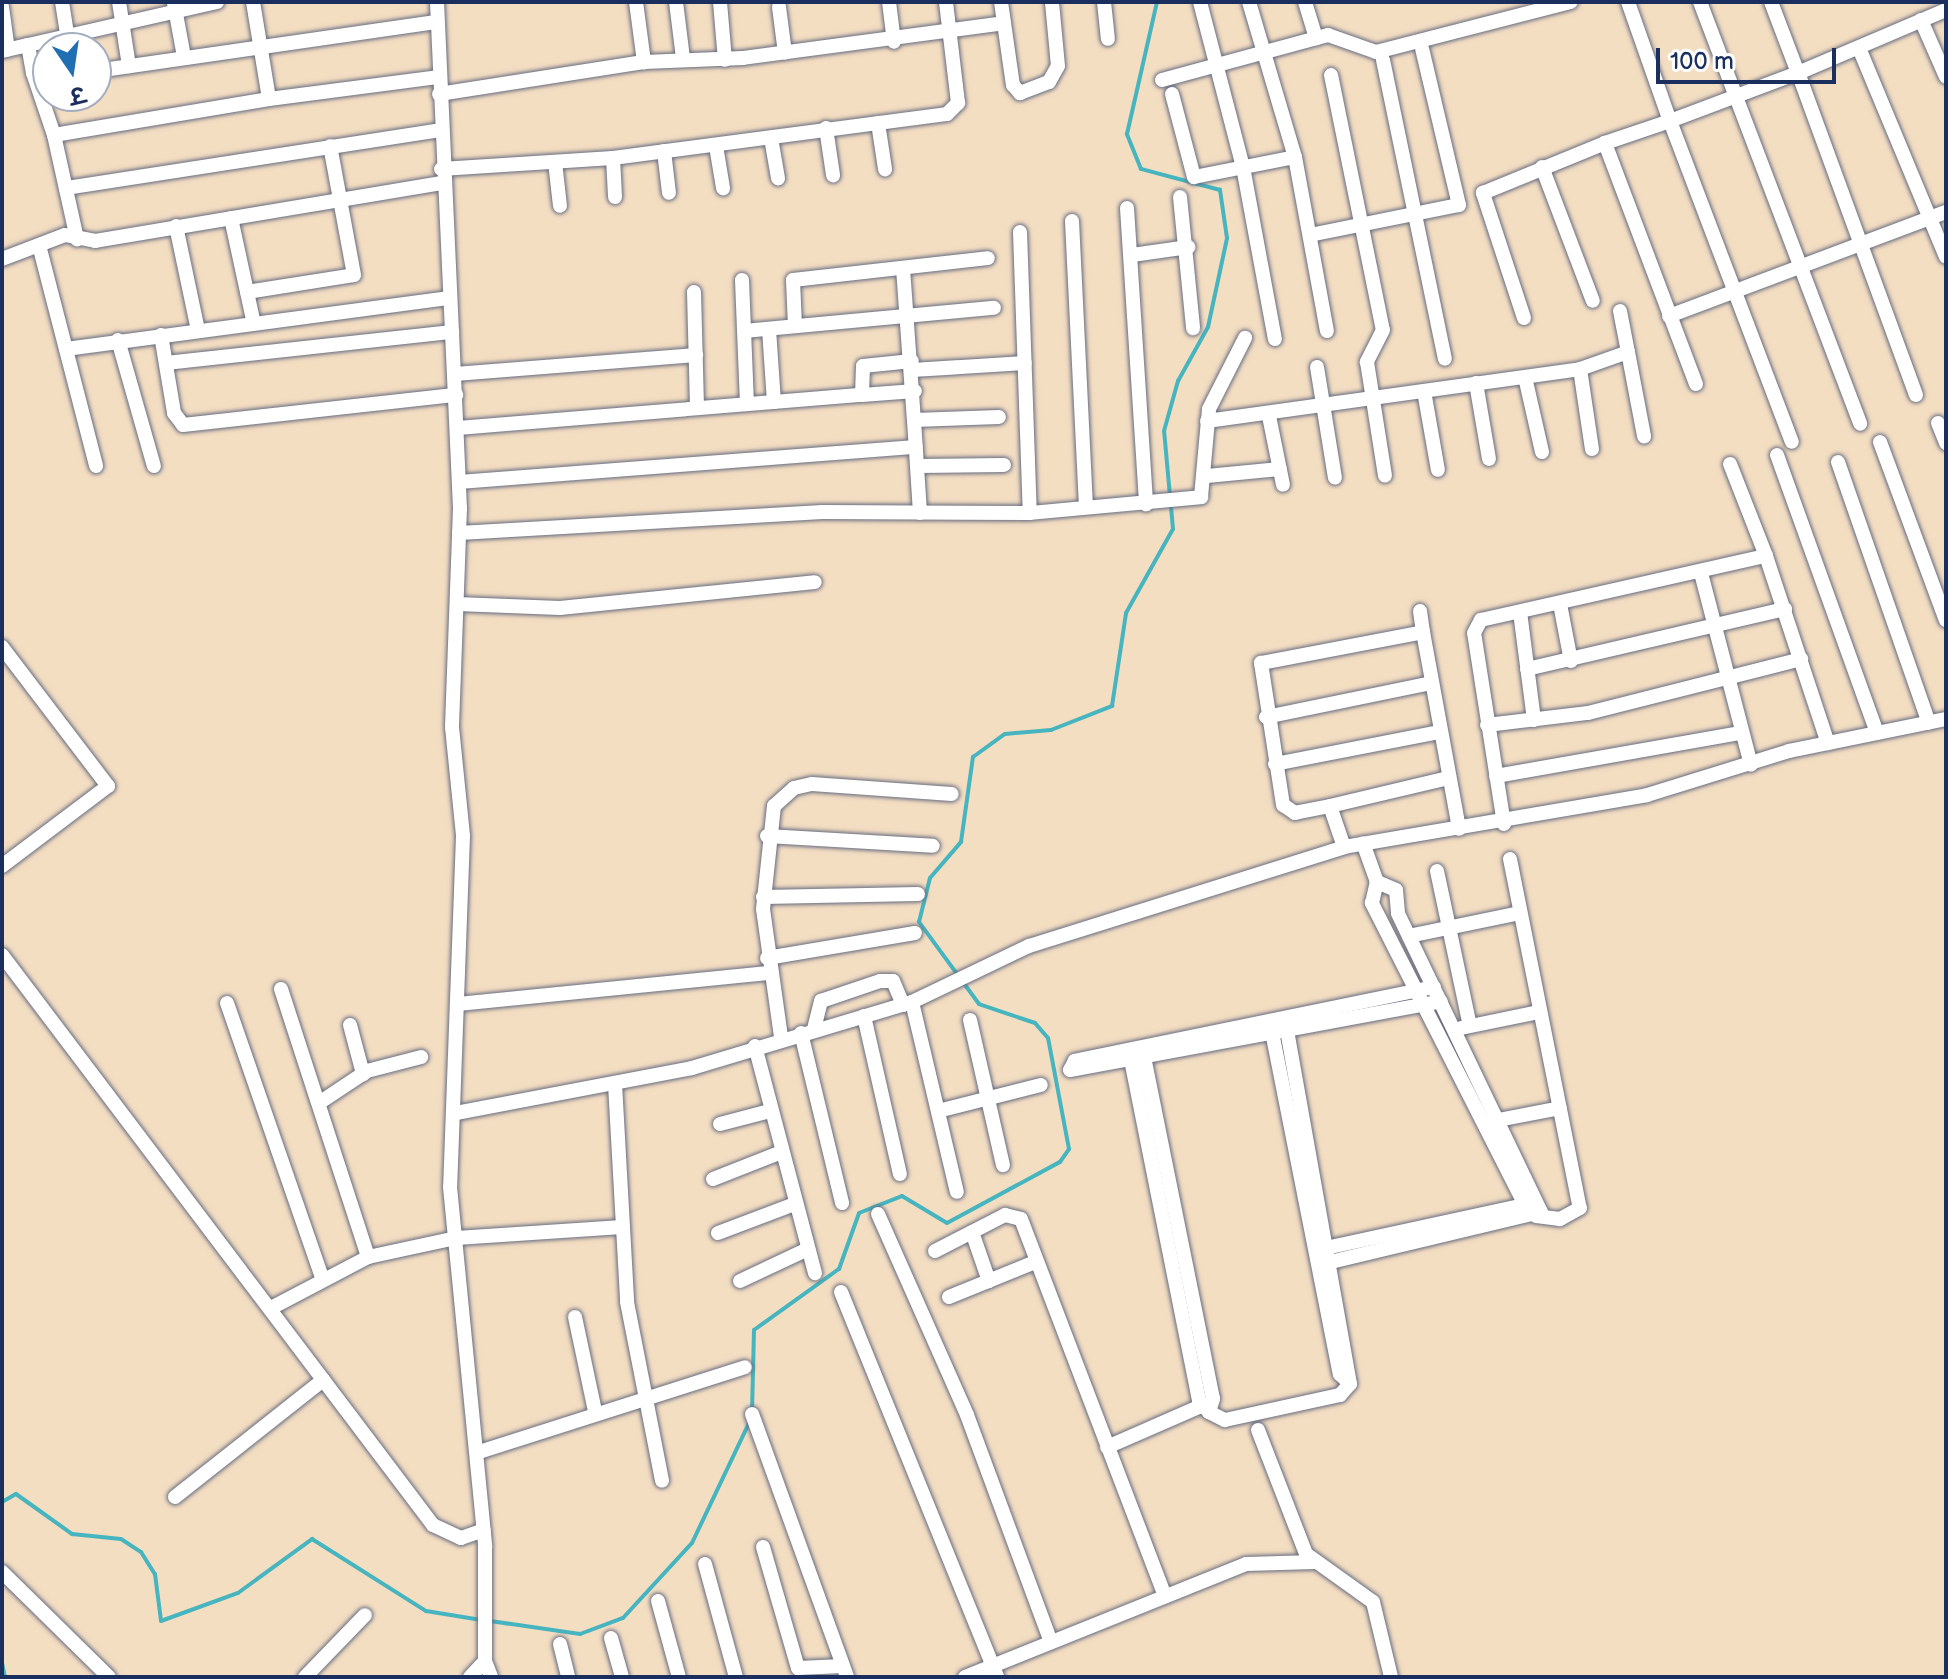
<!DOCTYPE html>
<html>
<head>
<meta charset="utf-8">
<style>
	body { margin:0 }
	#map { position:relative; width:1948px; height:1679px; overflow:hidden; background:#f4dec2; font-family:"Balsamiq Sans","Playpen Sans Deva",sans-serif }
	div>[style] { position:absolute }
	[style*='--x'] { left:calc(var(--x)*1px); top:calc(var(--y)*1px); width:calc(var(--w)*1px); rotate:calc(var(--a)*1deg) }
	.stream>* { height:4px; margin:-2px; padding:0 2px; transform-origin:2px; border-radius:2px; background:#46b5bf }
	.roads { filter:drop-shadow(0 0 2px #676c81) drop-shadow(0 0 2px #676c81) }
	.minor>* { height:14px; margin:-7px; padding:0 7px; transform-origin:7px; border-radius:7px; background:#fff }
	span { translate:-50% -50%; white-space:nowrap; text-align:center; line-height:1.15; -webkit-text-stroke:8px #fff; paint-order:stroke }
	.frame { position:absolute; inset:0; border:4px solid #1b2f5e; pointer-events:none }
	.north { position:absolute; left:32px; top:32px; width:80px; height:80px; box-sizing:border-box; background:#fff; border:2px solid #a4acbf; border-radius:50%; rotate:167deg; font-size:22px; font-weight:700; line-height:32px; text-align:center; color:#1b2f5e }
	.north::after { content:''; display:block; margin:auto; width:28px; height:36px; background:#1f6fb2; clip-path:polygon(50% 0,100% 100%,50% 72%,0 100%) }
	.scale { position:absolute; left:1656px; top:48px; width:180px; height:36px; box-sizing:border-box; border:4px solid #1b2f5e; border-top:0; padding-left:10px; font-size:24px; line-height:28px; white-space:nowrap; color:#1b2f5e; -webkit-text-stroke:6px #fff; paint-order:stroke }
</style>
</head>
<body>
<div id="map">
	<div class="stream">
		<div style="--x:752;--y:1412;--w:82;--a:-88.6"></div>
		<div style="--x:754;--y:1330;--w:105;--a:-35.7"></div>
		<div style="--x:839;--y:1269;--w:59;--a:-70.3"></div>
		<div style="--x:859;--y:1213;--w:46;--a:-21.6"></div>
		<div style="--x:902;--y:1196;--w:52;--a:31"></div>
		<div style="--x:947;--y:1223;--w:128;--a:-28.4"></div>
		<div style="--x:1060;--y:1162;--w:16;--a:-55"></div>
		<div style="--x:1069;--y:1149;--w:113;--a:-100.7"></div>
		<div style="--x:1048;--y:1038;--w:20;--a:-131"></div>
		<div style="--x:1035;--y:1023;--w:59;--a:-161.3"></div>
		<div style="--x:979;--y:1004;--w:102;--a:-126.2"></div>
		<div style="--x:919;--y:922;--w:45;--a:-76"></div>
		<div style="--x:930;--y:878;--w:48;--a:-49.3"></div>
		<div style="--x:961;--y:842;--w:86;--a:-82"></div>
		<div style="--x:973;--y:757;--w:39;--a:-36"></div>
		<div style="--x:1005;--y:734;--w:46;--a:-5"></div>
		<div style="--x:1051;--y:730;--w:66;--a:-21.5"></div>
		<div style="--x:1112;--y:706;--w:94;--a:-81.4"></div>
		<div style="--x:1126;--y:613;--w:96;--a:-60.8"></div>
		<div style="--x:1173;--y:529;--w:98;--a:-95.2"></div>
		<div style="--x:1164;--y:431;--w:52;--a:-74.4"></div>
		<div style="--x:1178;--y:381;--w:62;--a:-60.9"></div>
		<div style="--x:1208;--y:327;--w:91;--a:-77.9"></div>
		<div style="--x:1227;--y:238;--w:49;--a:-98.3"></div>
		<div style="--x:1220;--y:190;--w:82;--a:-165.1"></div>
		<div style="--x:1141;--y:169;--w:38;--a:-112"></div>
		<div style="--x:1127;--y:134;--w:135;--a:-77.2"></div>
		<div style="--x:2;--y:1502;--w:16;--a:-30"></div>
		<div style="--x:16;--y:1494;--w:69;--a:35.5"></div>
		<div style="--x:72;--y:1534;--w:49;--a:5.8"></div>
		<div style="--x:121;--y:1539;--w:24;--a:33"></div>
		<div style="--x:141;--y:1552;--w:26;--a:58"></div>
		<div style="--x:155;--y:1574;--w:47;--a:82.7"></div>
		<div style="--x:161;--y:1621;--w:82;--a:-20"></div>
		<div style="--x:238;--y:1593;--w:92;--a:-36.1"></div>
		<div style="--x:312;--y:1539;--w:135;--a:32.3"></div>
		<div style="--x:426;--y:1611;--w:56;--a:9.3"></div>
		<div style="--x:490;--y:1621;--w:91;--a:8.2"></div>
		<div style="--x:580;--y:1634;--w:46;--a:-20.4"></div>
		<div style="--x:623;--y:1618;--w:102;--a:-47.4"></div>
		<div style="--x:692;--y:1543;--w:135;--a:-64.6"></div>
		<div style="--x:2;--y:1663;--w:14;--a:78"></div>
	</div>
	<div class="roads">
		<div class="minor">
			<div style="--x:62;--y:2;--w:32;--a:81"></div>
			<div style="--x:119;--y:2;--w:65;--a:81.1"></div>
			<div style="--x:253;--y:2;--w:98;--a:80.6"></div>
			<div style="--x:269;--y:99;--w:170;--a:-7.4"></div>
			<div style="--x:437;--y:2;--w:507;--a:87.4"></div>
			<div style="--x:460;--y:508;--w:219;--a:92.1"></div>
			<div style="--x:452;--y:727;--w:110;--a:84.2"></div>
			<div style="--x:463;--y:836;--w:351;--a:92.1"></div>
			<div style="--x:450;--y:1187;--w:362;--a:84.4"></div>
			<div style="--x:485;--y:1547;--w:114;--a:90"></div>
			<div style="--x:485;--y:1661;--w:22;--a:133"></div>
			<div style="--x:636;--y:2;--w:61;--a:82.4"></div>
			<div style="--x:676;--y:2;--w:56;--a:82.9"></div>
			<div style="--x:720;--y:2;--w:58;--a:85.1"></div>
			<div style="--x:889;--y:2;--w:40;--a:82.9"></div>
			<div style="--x:1001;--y:2;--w:84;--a:81.8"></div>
			<div style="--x:1013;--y:85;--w:11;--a:49"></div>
			<div style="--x:1020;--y:93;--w:31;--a:-21"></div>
			<div style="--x:1049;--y:82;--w:18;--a:-61"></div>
			<div style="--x:1058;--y:66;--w:64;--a:-95.4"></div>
			<div style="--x:1104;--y:2;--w:37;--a:84"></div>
			<div style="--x:1200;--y:2;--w:171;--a:75.4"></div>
			<div style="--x:1243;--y:167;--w:175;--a:79.5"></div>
			<div style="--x:1249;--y:2;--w:162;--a:73.5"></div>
			<div style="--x:1295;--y:157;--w:177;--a:79.6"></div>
			<div style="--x:1305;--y:2;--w:38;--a:73"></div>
			<div style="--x:1628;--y:2;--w:126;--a:70.6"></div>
			<div style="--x:1670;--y:121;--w:137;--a:-20.6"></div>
			<div style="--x:1798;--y:73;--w:76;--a:-110.8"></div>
			<div style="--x:1700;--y:2;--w:451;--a:69.2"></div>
			<div style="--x:174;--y:3;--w:55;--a:79.5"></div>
			<div style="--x:2;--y:7;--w:43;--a:82.1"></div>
			<div style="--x:779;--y:7;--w:46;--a:82.6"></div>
			<div style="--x:1921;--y:20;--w:62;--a:66.3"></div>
			<div style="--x:28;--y:45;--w:194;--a:-12.8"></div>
			<div style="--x:1859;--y:48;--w:226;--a:67.4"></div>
			<div style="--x:2;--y:51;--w:27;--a:-13"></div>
			<div style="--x:28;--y:45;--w:28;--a:80"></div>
			<div style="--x:33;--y:73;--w:15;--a:0"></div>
			<div style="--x:1383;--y:60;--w:305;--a:78.3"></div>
			<div style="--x:96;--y:71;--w:345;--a:-8.2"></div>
			<div style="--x:33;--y:73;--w:65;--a:71.3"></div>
			<div style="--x:54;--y:135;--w:218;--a:-9.5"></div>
			<div style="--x:1331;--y:75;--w:260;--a:78.5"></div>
			<div style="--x:1383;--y:330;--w:36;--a:117"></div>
			<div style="--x:1367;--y:362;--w:115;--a:81"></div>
			<div style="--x:1162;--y:80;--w:172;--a:-15.2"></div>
			<div style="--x:1328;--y:35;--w:51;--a:19.5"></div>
			<div style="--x:1376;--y:52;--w:201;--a:-14.4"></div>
			<div style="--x:439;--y:94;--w:207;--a:-8.9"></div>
			<div style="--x:644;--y:62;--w:99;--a:-2.3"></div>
			<div style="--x:743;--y:58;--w:263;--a:-7.6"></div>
			<div style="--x:1172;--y:94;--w:86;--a:75.2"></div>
			<div style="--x:1194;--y:177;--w:103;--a:-11.2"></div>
			<div style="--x:878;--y:123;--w:47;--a:81.3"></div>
			<div style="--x:826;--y:128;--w:48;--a:81.5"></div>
			<div style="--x:54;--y:135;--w:107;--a:77.5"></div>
			<div style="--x:771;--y:138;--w:41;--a:80.1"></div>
			<div style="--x:716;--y:146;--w:43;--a:80.5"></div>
			<div style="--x:664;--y:151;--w:42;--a:83.2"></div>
			<div style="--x:613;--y:158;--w:39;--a:87"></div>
			<div style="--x:555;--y:162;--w:44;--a:83.5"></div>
			<div style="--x:1542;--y:167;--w:143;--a:69.2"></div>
			<div style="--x:441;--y:169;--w:172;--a:-3.7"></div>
			<div style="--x:613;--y:158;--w:337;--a:-7.5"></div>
			<div style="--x:947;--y:114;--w:16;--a:-45"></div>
			<div style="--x:958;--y:103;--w:102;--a:-96.8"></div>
			<div style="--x:66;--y:188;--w:378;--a:-8.8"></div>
			<div style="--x:1180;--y:197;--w:132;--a:84.3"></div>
			<div style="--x:1127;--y:208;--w:297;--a:86.3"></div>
			<div style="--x:231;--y:218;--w:108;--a:77.8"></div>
			<div style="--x:1072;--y:221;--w:286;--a:87.2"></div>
			<div style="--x:176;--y:226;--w:106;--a:78.1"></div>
			<div style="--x:1020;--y:232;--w:281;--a:88"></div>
			<div style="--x:1310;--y:235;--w:152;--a:-11.4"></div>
			<div style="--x:1459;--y:205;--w:160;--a:-103.3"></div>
			<div style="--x:40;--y:249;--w:224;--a:75.5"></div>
			<div style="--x:1132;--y:255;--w:57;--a:-8.1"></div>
			<div style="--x:2;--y:259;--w:67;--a:-20.9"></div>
			<div style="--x:65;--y:235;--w:31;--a:11"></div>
			<div style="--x:95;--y:241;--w:352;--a:-9.5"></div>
			<div style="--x:903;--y:268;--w:152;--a:85.9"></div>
			<div style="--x:742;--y:280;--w:124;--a:87.7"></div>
			<div style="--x:247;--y:292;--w:108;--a:-9"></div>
			<div style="--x:354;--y:275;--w:131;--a:-100.5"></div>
			<div style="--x:694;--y:292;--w:116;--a:88.5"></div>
			<div style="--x:1620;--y:311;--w:42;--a:79"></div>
			<div style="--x:1669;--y:316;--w:296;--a:-20.6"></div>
			<div style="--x:1524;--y:318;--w:132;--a:-108.2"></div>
			<div style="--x:1483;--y:193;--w:132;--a:-22.3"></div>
			<div style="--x:795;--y:326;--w:46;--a:-92.5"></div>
			<div style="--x:793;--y:280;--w:196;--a:-6.4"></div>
			<div style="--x:769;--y:329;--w:73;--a:86.1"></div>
			<div style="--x:744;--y:331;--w:251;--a:-5.3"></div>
			<div style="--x:161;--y:335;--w:79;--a:80.5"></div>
			<div style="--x:174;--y:413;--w:15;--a:53"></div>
			<div style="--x:183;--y:425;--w:275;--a:-6.3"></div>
			<div style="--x:118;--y:340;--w:131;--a:74.1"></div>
			<div style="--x:66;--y:349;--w:387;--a:-7.6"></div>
			<div style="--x:166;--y:363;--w:288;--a:-6.2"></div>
			<div style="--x:1317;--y:367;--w:112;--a:80.8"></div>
			<div style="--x:1580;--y:369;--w:81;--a:81.5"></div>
			<div style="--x:912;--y:370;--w:113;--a:-3.5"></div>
			<div style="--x:455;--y:374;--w:242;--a:-4.5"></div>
			<div style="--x:1525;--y:377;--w:77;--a:77.2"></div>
			<div style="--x:1476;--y:383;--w:77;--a:80.3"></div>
			<div style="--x:1696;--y:384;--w:258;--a:-110.7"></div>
			<div style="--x:1605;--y:143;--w:69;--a:-18.7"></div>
			<div style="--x:1670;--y:121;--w:343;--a:69.2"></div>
			<div style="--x:1424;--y:391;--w:80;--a:80"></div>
			<div style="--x:862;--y:395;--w:53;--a:-4.3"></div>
			<div style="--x:1916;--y:395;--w:343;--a:-110.1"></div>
			<div style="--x:1798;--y:73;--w:161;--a:-23.1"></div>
			<div style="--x:1269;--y:416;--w:70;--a:78.5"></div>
			<div style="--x:1207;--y:421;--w:377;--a:-7.9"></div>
			<div style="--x:1580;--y:369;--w:51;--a:-19.5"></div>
			<div style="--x:1628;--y:352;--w:86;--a:79.2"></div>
			<div style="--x:1938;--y:423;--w:22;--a:68"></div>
			<div style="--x:458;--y:428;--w:405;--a:-4.7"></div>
			<div style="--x:862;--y:395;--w:29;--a:-88"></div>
			<div style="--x:863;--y:366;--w:49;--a:-5.8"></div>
			<div style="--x:1880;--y:442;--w:190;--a:69.7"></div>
			<div style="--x:1777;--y:455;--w:295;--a:70.2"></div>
			<div style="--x:1838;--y:462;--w:276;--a:70.8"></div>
			<div style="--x:1730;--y:464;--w:99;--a:68.6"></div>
			<div style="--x:919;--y:466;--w:85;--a:-0.7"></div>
			<div style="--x:1207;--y:476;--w:73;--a:-5.5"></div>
			<div style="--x:459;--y:482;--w:458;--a:-4.4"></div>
			<div style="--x:920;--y:513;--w:93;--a:-93.7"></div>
			<div style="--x:914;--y:420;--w:85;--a:-2"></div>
			<div style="--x:459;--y:533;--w:364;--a:-3.3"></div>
			<div style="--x:822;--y:512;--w:208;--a:0.3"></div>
			<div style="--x:1030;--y:513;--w:172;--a:-5.3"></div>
			<div style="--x:1201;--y:497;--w:88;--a:-84.8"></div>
			<div style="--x:1209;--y:409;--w:80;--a:-63.1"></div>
			<div style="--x:1701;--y:573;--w:198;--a:75.4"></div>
			<div style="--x:457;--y:604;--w:103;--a:2.2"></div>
			<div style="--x:560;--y:608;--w:256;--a:-5.8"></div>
			<div style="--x:1560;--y:604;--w:58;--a:79.1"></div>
			<div style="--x:1420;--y:611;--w:21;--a:82"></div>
			<div style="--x:1520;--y:612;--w:109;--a:82.6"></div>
			<div style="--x:2;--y:647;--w:175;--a:52.7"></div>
			<div style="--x:108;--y:786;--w:133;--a:143"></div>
			<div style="--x:1527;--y:669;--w:265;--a:-13.1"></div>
			<div style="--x:1266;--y:717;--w:169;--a:-11.6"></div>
			<div style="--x:1487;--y:725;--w:102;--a:-6.8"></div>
			<div style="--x:1588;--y:713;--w:220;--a:-14.2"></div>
			<div style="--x:1275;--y:764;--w:168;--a:-11"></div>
			<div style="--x:1496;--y:776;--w:247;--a:-10"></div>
			<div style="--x:1330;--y:806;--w:121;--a:-13.3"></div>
			<div style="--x:1504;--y:824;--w:193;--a:-98.9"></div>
			<div style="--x:1474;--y:633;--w:15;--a:-62"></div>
			<div style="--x:1481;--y:620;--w:292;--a:-12.7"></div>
			<div style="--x:1766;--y:556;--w:197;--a:71.7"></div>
			<div style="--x:767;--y:836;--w:166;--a:3.4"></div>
			<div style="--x:1344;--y:847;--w:43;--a:-108.9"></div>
			<div style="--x:1330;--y:806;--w:36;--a:169"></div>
			<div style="--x:1295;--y:813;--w:14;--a:-146"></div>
			<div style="--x:1283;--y:805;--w:144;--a:-98.8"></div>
			<div style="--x:1261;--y:663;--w:165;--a:-10.8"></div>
			<div style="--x:1423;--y:632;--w:200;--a:79.6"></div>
			<div style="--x:1510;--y:859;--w:356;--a:78.7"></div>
			<div style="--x:1580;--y:1208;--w:23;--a:151"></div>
			<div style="--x:1560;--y:1219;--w:24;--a:-173"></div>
			<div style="--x:1437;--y:871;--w:158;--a:78"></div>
			<div style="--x:763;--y:897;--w:155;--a:-1.1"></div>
			<div style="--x:1409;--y:936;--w:113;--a:-11.7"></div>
			<div style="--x:2;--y:955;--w:715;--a:52.91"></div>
			<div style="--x:433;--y:1525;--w:31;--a:25"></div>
			<div style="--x:461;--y:1538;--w:24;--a:-19"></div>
			<div style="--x:767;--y:958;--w:150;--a:-9.6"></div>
			<div style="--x:1434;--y:987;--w:367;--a:168.4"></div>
			<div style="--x:1075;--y:1061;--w:10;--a:119"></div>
			<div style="--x:1070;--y:1070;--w:377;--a:-10.5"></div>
			<div style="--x:281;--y:989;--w:282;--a:72"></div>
			<div style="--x:912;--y:1002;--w:195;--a:76.7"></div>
			<div style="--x:227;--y:1003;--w:293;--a:70.9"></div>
			<div style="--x:458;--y:1004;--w:314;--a:-5.7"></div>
			<div style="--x:864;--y:1016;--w:162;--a:77.2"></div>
			<div style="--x:970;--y:1020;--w:149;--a:77.2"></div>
			<div style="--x:350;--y:1025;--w:51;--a:75.1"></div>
			<div style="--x:1271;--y:1027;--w:354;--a:78.8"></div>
			<div style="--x:1340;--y:1374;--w:14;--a:45"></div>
			<div style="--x:1350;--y:1384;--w:366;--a:-100.1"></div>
			<div style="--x:1461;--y:1028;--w:80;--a:-11.6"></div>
			<div style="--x:814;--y:1029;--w:29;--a:-76"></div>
			<div style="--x:821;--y:1001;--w:62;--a:-18.7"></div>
			<div style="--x:880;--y:981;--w:13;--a:0"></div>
			<div style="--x:893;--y:981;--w:26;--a:67"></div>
			<div style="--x:801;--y:1033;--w:175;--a:76.4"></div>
			<div style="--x:781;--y:1037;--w:129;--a:-98"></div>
			<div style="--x:763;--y:909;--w:104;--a:-83.9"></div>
			<div style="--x:774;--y:806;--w:27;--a:-42"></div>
			<div style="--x:794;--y:788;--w:18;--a:-13"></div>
			<div style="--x:812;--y:784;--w:140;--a:4.1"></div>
			<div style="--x:755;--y:1046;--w:235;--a:75.2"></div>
			<div style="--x:1130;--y:1055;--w:353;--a:78.7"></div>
			<div style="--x:1199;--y:1401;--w:15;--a:48"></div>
			<div style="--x:1209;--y:1412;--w:14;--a:-73"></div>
			<div style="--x:1213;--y:1399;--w:353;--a:-101.4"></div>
			<div style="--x:615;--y:1084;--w:218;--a:86.8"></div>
			<div style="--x:627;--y:1302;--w:182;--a:78.9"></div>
			<div style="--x:319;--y:1103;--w:58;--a:-33.7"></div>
			<div style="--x:367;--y:1071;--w:56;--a:-14.5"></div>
			<div style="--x:938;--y:1111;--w:106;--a:-14.2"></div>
			<div style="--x:456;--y:1113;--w:240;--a:-10.8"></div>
			<div style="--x:692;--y:1068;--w:230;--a:-16.7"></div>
			<div style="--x:912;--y:1002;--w:130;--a:-25.6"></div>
			<div style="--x:1029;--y:946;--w:330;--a:-17.4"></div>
			<div style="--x:1344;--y:847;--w:307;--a:-9.7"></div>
			<div style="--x:1647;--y:795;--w:149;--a:-17.2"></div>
			<div style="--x:1789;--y:751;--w:160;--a:-11.5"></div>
			<div style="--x:1493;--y:1121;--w:68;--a:-11"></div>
			<div style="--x:720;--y:1124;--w:52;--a:-14.6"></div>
			<div style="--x:713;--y:1179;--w:71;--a:-21.5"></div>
			<div style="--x:878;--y:1214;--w:220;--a:66.1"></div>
			<div style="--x:967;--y:1415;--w:242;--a:69.7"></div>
			<div style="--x:972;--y:1232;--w:52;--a:70.9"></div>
			<div style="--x:718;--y:1233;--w:79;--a:-20.7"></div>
			<div style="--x:1321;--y:1249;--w:209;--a:-12.2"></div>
			<div style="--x:1525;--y:1205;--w:339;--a:-116.9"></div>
			<div style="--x:1372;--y:903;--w:22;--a:-77"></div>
			<div style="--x:1377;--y:882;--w:41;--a:-109.7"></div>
			<div style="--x:935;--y:1251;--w:79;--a:-27.2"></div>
			<div style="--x:1005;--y:1215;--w:16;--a:14"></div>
			<div style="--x:1021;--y:1219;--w:404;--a:69.1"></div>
			<div style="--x:1322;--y:1264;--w:225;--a:-13.4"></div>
			<div style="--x:1541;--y:1212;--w:331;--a:-115.6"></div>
			<div style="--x:1398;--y:913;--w:23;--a:-95"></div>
			<div style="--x:1396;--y:890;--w:21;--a:-157"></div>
			<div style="--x:740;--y:1281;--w:73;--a:-25.2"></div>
			<div style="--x:841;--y:1292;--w:415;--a:67.9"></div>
			<div style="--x:949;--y:1297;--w:93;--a:-22.1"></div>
			<div style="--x:271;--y:1308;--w:110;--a:-27.7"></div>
			<div style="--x:368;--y:1257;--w:90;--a:-12.2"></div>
			<div style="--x:456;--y:1238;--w:167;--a:-3.8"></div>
			<div style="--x:575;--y:1317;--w:96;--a:78"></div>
			<div style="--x:1209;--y:1412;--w:18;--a:27"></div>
			<div style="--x:1225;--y:1420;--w:118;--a:-12.3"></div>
			<div style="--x:1340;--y:1395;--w:15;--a:-48"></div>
			<div style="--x:752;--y:1414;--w:280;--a:70.1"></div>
			<div style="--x:1258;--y:1430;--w:133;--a:68.8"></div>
			<div style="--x:1306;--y:1554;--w:82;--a:35.6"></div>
			<div style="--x:1373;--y:1602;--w:77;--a:76.5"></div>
			<div style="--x:1107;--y:1447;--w:103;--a:-23.6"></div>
			<div style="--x:479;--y:1452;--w:279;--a:-17.7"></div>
			<div style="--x:175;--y:1497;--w:189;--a:-38.3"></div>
			<div style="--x:763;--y:1547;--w:126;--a:73.9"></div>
			<div style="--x:798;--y:1668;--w:45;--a:-2.5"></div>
			<div style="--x:705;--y:1564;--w:117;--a:74.7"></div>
			<div style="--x:2;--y:1572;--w:150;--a:44.5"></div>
			<div style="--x:658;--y:1601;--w:79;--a:74.6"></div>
			<div style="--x:611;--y:1638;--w:41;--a:74.2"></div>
			<div style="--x:560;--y:1644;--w:34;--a:76"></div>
			<div style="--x:485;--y:1661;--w:17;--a:69"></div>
			<div style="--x:305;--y:1677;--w:86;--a:-45.9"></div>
			<div style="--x:965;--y:1677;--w:303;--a:-21.9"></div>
			<div style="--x:1246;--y:1564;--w:69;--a:-1.7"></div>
		</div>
	</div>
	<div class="frame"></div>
	<div class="north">उ</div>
	<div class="scale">100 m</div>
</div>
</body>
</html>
